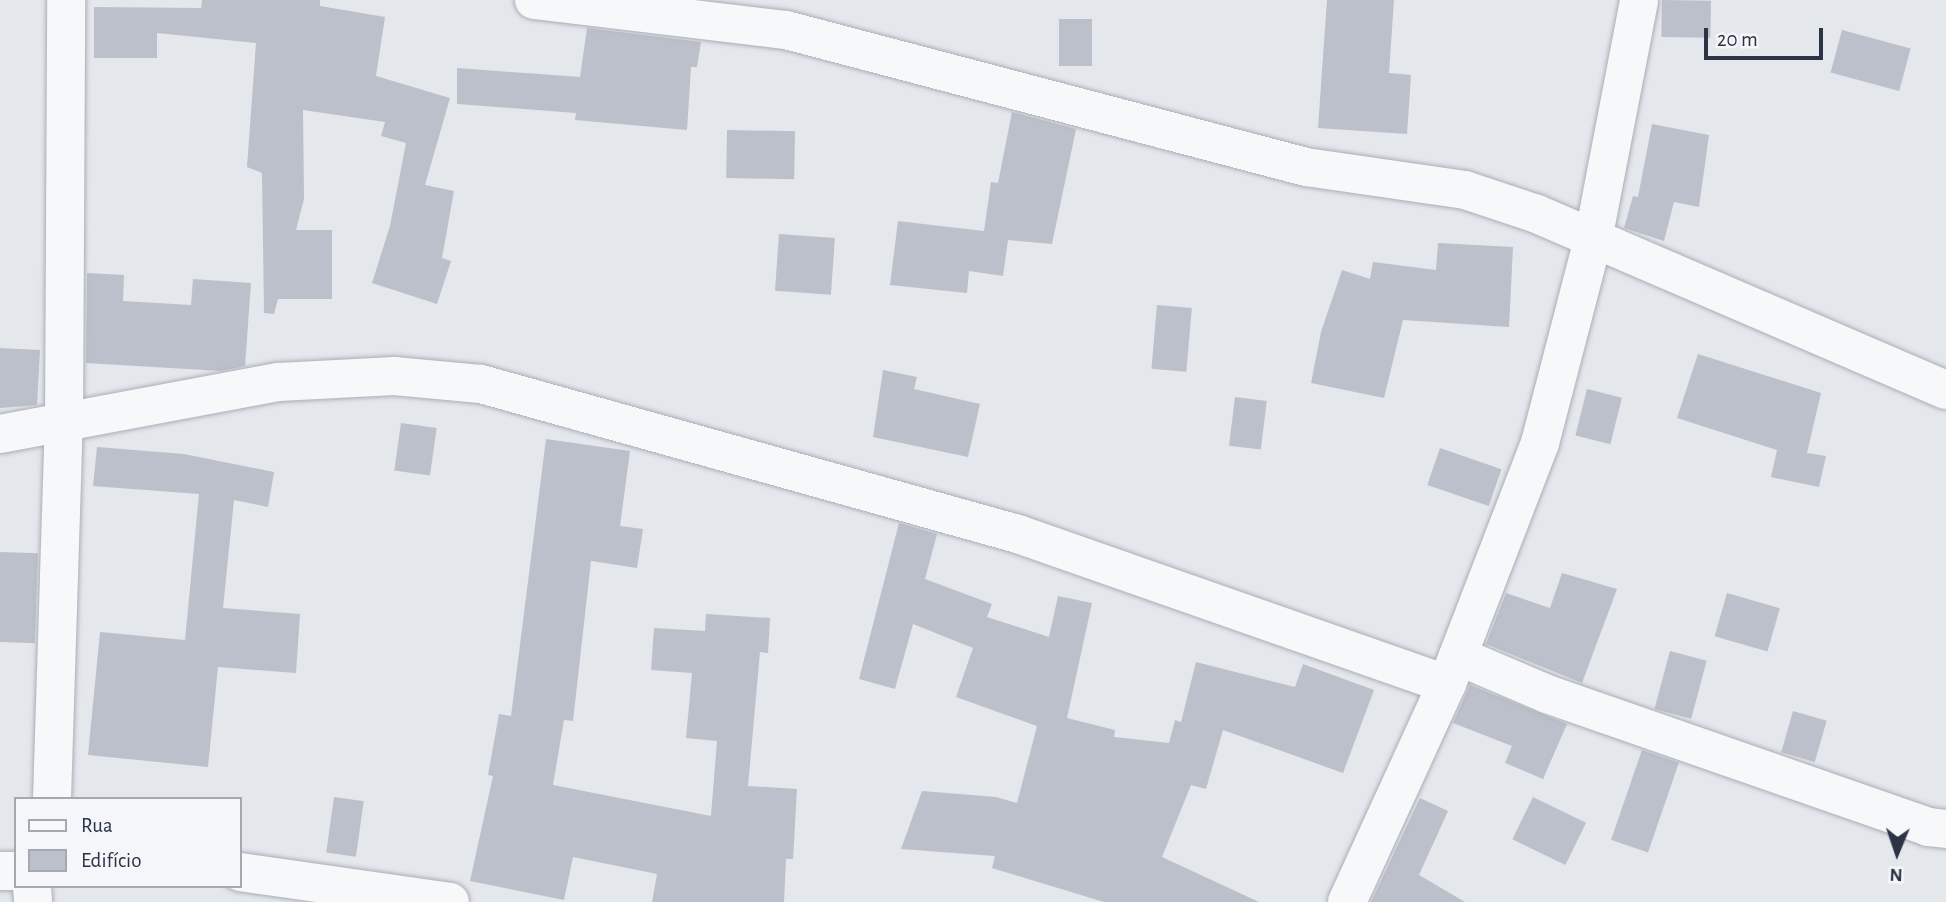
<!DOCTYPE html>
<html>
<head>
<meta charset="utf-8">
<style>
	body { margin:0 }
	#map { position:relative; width:1946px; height:902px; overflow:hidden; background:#e4e7ec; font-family:"Alegreya Sans",sans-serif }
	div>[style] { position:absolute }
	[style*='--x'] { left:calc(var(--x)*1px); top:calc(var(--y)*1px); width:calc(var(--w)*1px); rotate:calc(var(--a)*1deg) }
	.building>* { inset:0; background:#bbc0ca; transform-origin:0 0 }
	.roads { filter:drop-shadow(0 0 2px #a9aeb7) drop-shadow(0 0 2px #a9aeb7) }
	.street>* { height:38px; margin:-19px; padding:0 19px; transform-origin:19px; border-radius:19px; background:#f7f8fa }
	span { translate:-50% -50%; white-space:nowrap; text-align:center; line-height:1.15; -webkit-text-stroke:5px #f4f6f9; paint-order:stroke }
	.legend { position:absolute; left:14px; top:797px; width:228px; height:91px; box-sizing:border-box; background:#f4f6f9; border:2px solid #a4a8b1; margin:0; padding:9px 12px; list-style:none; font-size:21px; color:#2b3445 }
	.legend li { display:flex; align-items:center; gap:14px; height:35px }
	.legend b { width:35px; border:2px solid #a4a8b1 }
	.north { position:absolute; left:1862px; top:818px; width:70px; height:70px; -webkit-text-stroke:5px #f4f6f9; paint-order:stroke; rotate:182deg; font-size:19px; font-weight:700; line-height:28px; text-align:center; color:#2b3445 }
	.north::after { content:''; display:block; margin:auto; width:24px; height:32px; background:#2b3445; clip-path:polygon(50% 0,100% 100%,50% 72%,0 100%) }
	.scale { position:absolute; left:1704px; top:28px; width:119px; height:32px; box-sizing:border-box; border:4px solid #2b3445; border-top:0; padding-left:9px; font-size:21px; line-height:24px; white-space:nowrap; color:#2b3445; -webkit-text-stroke:5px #f4f6f9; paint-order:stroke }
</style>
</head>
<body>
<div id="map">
	<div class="building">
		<div style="clip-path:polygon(202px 0,320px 0,320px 6px,385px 17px,376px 76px,450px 98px,425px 185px,454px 191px,442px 258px,451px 261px,437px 304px,372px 283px,390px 226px,406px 143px,381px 136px,385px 122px,303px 110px,304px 199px,296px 230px,332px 230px,332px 299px,278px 299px,274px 314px,264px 313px,262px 173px,247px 167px,256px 43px,157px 33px,157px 58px,94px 58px,94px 7px,201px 8px)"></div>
		<div style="clip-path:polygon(1327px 0,1394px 0,1389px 73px,1411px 75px,1407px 134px,1318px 128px)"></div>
		<div style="left:1662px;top:0;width:49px;height:37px;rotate:1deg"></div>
		<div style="left:1059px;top:19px;width:33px;height:47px"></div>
		<div style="clip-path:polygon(587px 28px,701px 42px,697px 67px,691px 67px,687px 130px,575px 120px,576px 113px,457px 104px,457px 68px,580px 77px)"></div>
		<div style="left:1842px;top:30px;width:71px;height:44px;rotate:15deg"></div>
		<div style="clip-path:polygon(1012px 112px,1076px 129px,1052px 244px,1008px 240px,1003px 276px,969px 271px,967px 293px,890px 285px,898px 221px,984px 231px,991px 182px,998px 183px)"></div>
		<div style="clip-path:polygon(1652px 124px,1709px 135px,1699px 207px,1674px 202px,1664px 241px,1624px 228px,1633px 196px,1638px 197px)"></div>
		<div style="left:727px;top:130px;width:68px;height:48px;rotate:1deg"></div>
		<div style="left:779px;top:234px;width:56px;height:57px;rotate:4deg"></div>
		<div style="clip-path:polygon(1438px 243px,1513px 247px,1509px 327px,1403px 320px,1384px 398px,1311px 383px,1321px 332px,1342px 270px,1370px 279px,1373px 262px,1436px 270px)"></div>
		<div style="clip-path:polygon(87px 273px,124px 275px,123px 301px,191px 305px,193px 279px,251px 283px,245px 366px,221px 371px,86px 363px)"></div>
		<div style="left:1157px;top:305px;width:35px;height:64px;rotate:5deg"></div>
		<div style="clip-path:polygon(0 348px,40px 350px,37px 405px,0 408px)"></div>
		<div style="clip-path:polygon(1698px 354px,1821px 393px,1807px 453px,1826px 456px,1819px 487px,1771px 477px,1777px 450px,1677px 418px)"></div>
		<div style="clip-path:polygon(883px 370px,917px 377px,914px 389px,980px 404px,968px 457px,873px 437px)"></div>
		<div style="left:1587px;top:389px;width:36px;height:48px;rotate:14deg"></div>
		<div style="left:1235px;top:397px;width:32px;height:49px;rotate:7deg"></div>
		<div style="left:401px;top:423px;width:36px;height:48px;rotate:8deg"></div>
		<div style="clip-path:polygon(546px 439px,630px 451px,620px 526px,643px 529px,637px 568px,591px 561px,573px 721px,564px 720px,553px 785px,711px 816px,717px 741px,686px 738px,692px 673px,651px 670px,654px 628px,705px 631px,706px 614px,770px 618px,768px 653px,760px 652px,748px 786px,797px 789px,793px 859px,786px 859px,784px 902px,652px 902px,657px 874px,573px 857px,564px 900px,470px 881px,493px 776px,488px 775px,499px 714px,511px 716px)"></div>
		<div style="clip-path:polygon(97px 447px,184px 454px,274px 472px,268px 507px,234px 500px,223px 608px,300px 614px,296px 673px,218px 667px,208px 767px,88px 755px,100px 632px,185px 640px,199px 494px,93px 486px)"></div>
		<div style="left:1440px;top:448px;width:65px;height:39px;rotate:19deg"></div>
		<div style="clip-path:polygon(899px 523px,937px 534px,925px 579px,992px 604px,987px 617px,1049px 637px,1058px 596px,1092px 603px,1067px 718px,1115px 730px,1114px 737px,1169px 743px,1175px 720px,1181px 722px,1196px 662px,1295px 687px,1303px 664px,1374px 690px,1343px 773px,1223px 730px,1206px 789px,1191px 785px,1162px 857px,1259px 902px,1104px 902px,992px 868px,995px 856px,901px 849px,922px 791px,996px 797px,1017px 803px,1037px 726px,956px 697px,973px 648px,913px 624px,895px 689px,859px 679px)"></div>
		<div style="left:0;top:552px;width:38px;height:90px;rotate:2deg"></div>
		<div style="clip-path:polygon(1562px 573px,1617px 589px,1582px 683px,1486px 644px,1506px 593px,1550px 608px)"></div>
		<div style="left:1727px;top:593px;width:55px;height:45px;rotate:16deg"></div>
		<div style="left:1670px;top:651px;width:38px;height:60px;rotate:15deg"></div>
		<div style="clip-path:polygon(1470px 685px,1567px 724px,1543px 779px,1505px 763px,1512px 746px,1453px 723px)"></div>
		<div style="left:1793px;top:711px;width:35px;height:43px;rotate:16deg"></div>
		<div style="left:1642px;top:750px;width:39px;height:95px;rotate:19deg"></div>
		<div style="left:334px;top:797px;width:30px;height:56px;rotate:8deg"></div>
		<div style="left:1533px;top:797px;width:59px;height:47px;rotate:26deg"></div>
		<div style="clip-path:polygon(1420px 798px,1448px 811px,1419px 875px,1465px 902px,1371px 902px)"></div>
	</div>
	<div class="roads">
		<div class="street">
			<div style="--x:534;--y:0;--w:254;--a:6.8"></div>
			<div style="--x:786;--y:30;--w:538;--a:14.76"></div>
			<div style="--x:1306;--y:167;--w:161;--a:8.2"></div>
			<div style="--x:1465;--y:190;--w:76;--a:18.4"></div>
			<div style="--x:1537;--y:214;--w:445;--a:23.3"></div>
			<div style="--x:0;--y:434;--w:284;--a:-10.6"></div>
			<div style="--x:279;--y:382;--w:115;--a:-3"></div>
			<div style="--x:394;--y:376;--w:87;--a:5.3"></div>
			<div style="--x:481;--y:384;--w:558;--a:15.61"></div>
			<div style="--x:1018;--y:534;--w:454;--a:19.3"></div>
			<div style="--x:1458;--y:656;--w:97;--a:23.1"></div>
			<div style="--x:1547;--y:694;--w:404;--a:19.2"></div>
			<div style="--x:1928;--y:827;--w:18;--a:6"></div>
			<div style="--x:52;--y:799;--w:374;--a:-88.2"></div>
			<div style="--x:64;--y:425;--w:425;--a:-89.7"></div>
			<div style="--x:0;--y:871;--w:16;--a:0"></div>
			<div style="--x:240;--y:872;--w:212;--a:8.1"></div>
			<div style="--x:32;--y:886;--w:16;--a:86"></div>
			<div style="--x:1347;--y:902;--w:240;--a:-65.4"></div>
			<div style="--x:1447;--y:684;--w:258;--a:-68.9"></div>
			<div style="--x:1540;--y:443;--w:210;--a:-75.4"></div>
			<div style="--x:1593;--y:240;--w:244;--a:-79.1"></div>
		</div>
	</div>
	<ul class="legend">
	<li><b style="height:9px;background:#f7f8fa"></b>Rua</li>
	<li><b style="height:19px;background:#bbc0ca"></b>Edifício</li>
	</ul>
	<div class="north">N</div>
	<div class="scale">20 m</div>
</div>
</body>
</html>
